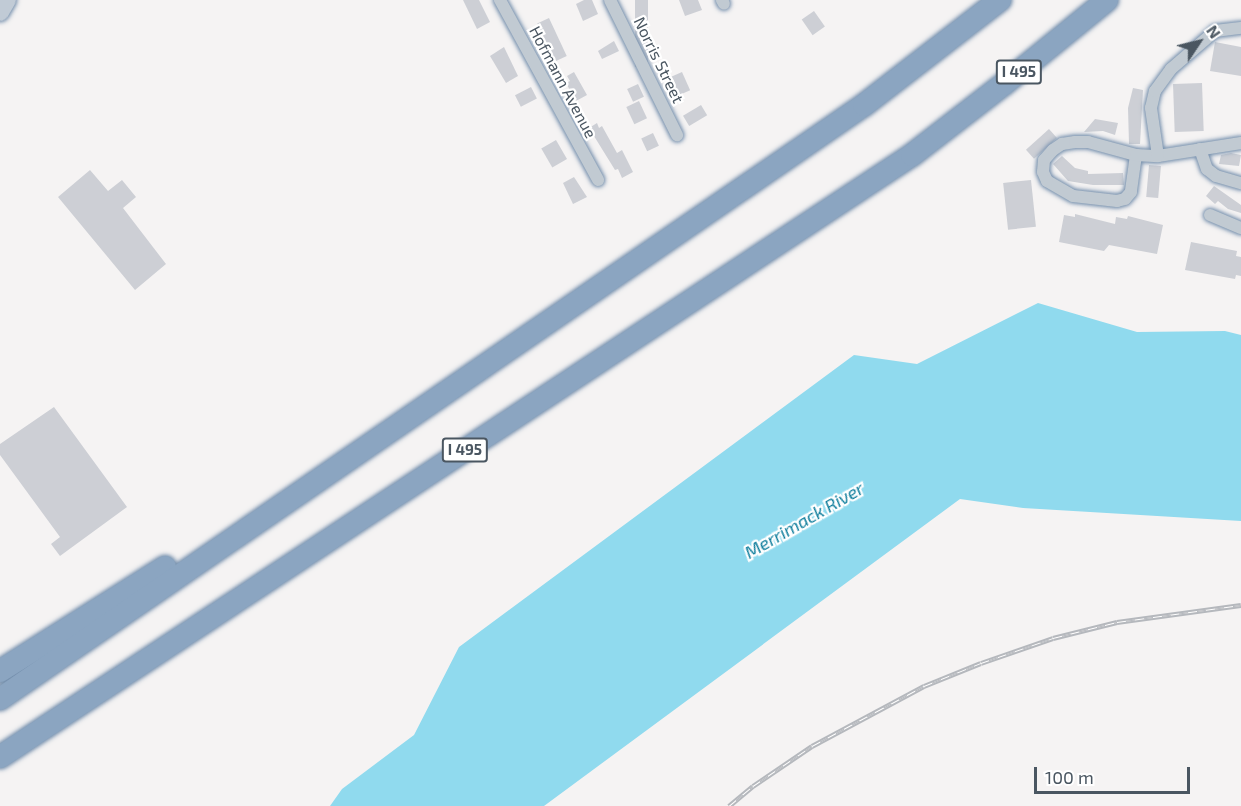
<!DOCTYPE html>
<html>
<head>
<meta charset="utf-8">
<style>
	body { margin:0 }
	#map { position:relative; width:1241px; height:806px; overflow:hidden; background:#f5f3f3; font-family:"Exo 2",sans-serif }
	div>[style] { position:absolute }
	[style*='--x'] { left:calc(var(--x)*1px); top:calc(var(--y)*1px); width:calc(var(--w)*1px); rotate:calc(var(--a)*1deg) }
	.water>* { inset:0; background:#90daee }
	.building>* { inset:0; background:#cdcfd5; transform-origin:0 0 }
	.roads { filter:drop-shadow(0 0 2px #7690ad) drop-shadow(0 0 2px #7690ad) }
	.minor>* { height:12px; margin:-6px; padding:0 6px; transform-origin:6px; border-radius:6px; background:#c1cad2 }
	.secondary>* { height:18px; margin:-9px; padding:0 9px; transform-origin:9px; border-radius:9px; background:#c1cbd6 }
	.motorway>* { height:22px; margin:-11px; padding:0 11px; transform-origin:11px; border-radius:11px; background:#8ba5c1 }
	.rail>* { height:5px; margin-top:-2.5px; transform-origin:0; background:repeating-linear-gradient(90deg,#fff 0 9px,#b5b8bd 0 18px); box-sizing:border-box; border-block:2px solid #b5b8bd }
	span { translate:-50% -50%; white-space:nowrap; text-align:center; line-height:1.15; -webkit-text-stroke:4.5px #fff; paint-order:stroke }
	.shield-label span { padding:2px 4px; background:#fff; border:2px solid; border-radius:4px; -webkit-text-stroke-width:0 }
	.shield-label { font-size:15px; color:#4a5661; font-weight:700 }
	.street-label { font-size:16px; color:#4a5661 }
	.water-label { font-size:18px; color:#0c7c9b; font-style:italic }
	.north { position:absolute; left:1169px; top:12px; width:60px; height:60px; -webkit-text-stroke:4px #fff; paint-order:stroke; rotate:55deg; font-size:16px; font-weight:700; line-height:24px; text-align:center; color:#4a5661 }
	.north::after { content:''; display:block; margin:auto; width:21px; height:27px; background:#4a5661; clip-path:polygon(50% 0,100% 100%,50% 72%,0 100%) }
	.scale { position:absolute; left:1034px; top:767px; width:156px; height:27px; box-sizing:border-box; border:3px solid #4a5661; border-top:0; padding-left:8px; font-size:18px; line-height:21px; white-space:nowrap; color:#4a5661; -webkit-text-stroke:4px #fff; paint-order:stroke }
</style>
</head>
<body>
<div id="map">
	<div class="water">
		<div style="clip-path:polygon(1038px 303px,1137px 332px,1225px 331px,1241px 335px,1241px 521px,1023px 508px,960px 499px,544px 806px,330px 806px,342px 789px,414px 735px,459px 647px,854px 355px,917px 364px)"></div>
	</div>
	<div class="building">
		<div style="clip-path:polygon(463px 0,479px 0,490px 22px,477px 29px)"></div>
		<div style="clip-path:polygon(584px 0,592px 0,598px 14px,583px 21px,576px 4px)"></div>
		<div style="left:635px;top:0;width:13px;height:67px"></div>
		<div style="clip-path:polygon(679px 0,698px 0,702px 10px,685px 16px)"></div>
		<div style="left:814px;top:11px;width:19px;height:15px;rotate:55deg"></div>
		<div style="left:549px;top:18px;width:42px;height:13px;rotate:65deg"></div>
		<div style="clip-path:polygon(614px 41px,619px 51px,602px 59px,598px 51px)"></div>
		<div style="clip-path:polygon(1215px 42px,1241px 47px,1241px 76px,1210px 71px)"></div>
		<div style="clip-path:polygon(504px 47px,518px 76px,506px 83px,490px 56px)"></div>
		<div style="clip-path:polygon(574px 72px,587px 95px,576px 101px,566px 83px,570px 81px,567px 76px)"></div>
		<div style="left:682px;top:72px;width:20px;height:13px;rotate:66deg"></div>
		<div style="left:1202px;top:83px;width:48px;height:29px;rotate:88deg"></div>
		<div style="left:638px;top:84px;width:14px;height:12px;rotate:65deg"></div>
		<div style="left:531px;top:87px;width:13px;height:18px;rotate:63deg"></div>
		<div style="clip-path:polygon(1133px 88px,1143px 90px,1140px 144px,1129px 144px,1128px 108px)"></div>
		<div style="left:639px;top:101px;width:19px;height:14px;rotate:65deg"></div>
		<div style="left:701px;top:105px;width:12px;height:21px;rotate:59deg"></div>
		<div style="clip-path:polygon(1095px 119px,1118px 123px,1115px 135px,1103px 131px,1084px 132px)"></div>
		<div style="clip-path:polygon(597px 123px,599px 128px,602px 126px,617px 153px,622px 150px,633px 172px,622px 178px,618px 169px,615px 170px,589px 128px)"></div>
		<div style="left:1049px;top:129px;width:12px;height:31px;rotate:48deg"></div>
		<div style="left:653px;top:133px;width:14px;height:13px;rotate:65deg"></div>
		<div style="left:556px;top:140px;width:22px;height:17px;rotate:60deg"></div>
		<div style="clip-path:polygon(1231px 153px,1241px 155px,1239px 166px,1219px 164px,1221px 155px)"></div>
		<div style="clip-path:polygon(1062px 156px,1075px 168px,1088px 171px,1088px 174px,1123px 173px,1124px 185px,1093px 185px,1068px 181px,1053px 164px)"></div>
		<div style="left:1149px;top:165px;width:12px;height:32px;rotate:5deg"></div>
		<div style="clip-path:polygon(90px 170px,108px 191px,122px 180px,136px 197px,123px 208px,166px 264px,135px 290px,58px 197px)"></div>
		<div style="clip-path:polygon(574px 177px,587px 197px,573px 204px,563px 183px)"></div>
		<div style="left:1031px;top:180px;width:47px;height:28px;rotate:84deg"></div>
		<div style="clip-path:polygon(1214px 186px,1241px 205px,1241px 213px,1228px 209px,1218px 201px,1215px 204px,1206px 196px)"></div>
		<div style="clip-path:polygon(1075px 214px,1115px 224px,1116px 217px,1127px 219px,1128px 216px,1163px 225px,1157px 254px,1109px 245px,1104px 251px,1059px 242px,1064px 215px,1075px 217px)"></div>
		<div style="clip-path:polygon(1191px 242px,1237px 251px,1236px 256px,1241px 257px,1241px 276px,1236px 275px,1235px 279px,1185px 270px)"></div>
		<div style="clip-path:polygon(54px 407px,127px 507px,60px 556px,51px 544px,60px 537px,0 455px,0 444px)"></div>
	</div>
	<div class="roads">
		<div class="minor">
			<div style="--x:500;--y:0;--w:205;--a:61.4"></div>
			<div style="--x:610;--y:0;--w:151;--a:63.6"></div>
			<div style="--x:722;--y:0;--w:4;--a:63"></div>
			<div style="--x:1200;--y:149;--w:21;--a:71"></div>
			<div style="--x:1207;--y:169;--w:11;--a:38"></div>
			<div style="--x:1216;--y:176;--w:26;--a:16"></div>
			<div style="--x:1136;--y:155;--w:37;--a:98"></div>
			<div style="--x:1131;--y:192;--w:9;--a:131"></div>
			<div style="--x:1125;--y:199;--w:8;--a:166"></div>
			<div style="--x:1117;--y:201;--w:44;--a:-173.5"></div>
			<div style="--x:1073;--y:196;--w:30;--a:-150"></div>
			<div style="--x:1047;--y:181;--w:10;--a:-114"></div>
			<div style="--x:1043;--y:172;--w:12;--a:-85"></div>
			<div style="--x:1044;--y:160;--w:13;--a:-48"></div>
			<div style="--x:1053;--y:150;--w:11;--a:-34"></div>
			<div style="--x:1062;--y:144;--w:13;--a:-9"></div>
			<div style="--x:1075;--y:142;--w:13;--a:0"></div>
			<div style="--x:1088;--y:142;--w:50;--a:15.2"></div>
			<div style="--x:1136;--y:155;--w:22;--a:3"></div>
			<div style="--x:1158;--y:156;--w:84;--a:-8.9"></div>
			<div style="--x:1158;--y:156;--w:49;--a:-98.3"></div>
			<div style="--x:1151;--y:108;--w:17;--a:-77"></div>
			<div style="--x:1155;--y:91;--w:27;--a:-54"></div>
			<div style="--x:1171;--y:69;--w:58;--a:-40.8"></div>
			<div style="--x:1215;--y:31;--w:26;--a:-7"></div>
			<div style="--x:1210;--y:215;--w:34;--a:23"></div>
		</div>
		<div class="secondary">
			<div style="--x:0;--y:12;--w:14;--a:-60"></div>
		</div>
		<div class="motorway">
			<div style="--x:0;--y:671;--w:195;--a:-32.2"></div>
			<div style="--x:0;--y:699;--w:1048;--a:-34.51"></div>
			<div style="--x:864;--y:105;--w:172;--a:-37.7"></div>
			<div style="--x:0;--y:757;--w:1093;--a:-33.43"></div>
			<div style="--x:912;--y:155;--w:116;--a:-37.7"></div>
			<div style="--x:1004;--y:84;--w:133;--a:-39.2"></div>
		</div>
	</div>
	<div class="rail">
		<div style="--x:729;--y:806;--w:31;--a:-40"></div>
		<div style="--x:753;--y:786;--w:71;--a:-34.1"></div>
		<div style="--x:812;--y:746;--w:127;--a:-28.2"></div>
		<div style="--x:924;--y:686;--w:61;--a:-22"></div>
		<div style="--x:981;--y:663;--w:76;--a:-19.1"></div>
		<div style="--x:1053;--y:638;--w:66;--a:-14"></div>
		<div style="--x:1117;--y:622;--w:125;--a:-7.8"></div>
	</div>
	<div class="shield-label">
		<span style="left:1019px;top:72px">I 495</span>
		<span style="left:465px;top:450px">I 495</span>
	</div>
	<div class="street-label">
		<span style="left:659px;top:60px;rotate:64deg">Norris Street</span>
		<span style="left:563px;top:82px;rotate:62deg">Hofmann Avenue</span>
	</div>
	<div class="water-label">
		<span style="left:804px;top:520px;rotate:-30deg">Merrimack River</span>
	</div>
	<div class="north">N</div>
	<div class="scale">100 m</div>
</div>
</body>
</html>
